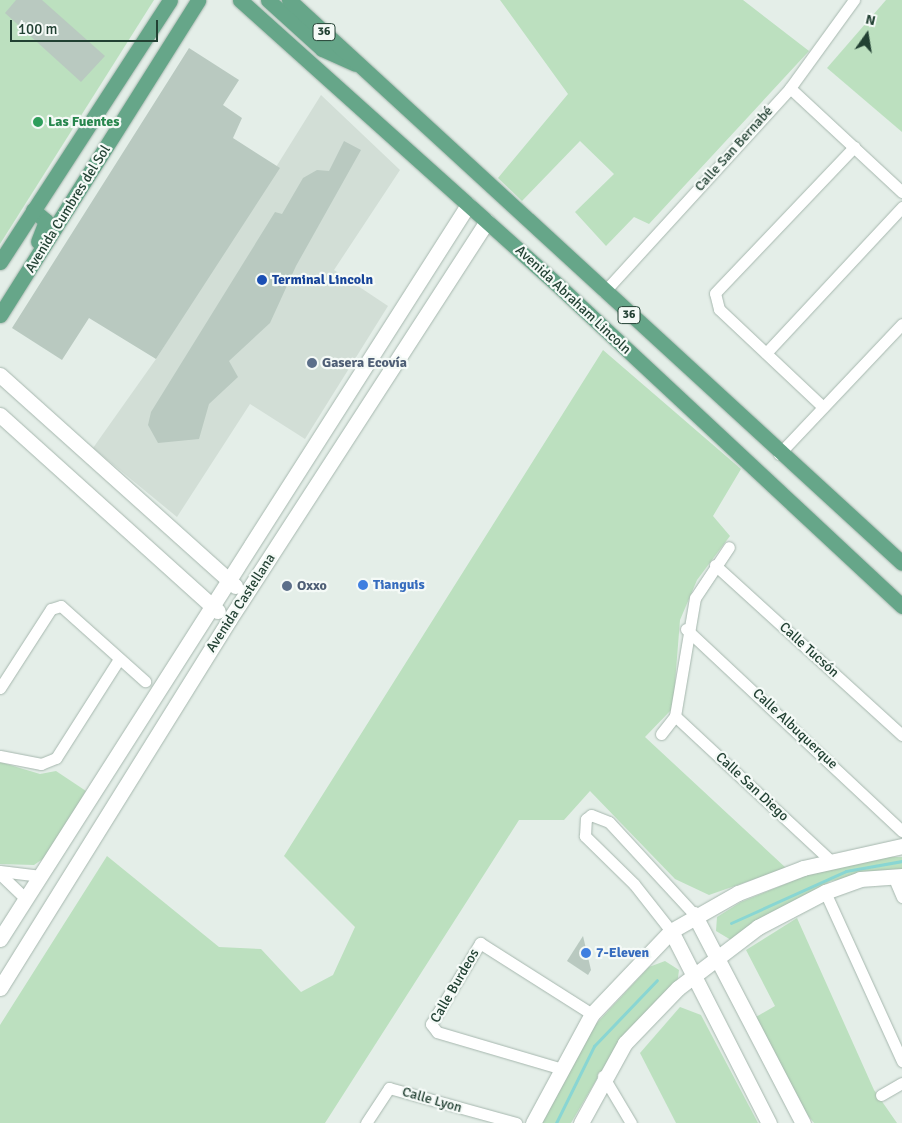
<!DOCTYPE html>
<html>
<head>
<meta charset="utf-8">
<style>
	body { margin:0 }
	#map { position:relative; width:902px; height:1123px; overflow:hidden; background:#e4eee8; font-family:Signika,sans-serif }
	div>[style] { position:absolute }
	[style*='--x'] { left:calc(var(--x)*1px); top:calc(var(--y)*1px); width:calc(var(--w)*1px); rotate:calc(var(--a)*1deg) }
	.built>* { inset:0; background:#d2ded6 }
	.green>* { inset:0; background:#bce0bf }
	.stream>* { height:3px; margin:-1.5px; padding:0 1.5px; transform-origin:1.5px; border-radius:1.5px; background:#89d6d3 }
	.building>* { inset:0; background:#b9c9c0 }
	.roads { filter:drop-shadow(0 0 1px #a6b7ae) drop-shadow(0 0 1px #a6b7ae) }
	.street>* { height:11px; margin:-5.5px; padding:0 5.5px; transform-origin:5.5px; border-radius:5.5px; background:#fff }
	.secondary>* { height:15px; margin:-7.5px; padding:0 7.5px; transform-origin:7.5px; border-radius:7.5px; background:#fff }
	.primary>* { height:15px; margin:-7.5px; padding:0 7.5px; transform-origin:7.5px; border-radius:7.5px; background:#66a689 }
	.dots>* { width:14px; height:14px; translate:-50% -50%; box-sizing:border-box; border:2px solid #f5faf7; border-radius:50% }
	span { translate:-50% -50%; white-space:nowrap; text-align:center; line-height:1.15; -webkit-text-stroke:4.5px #f5faf7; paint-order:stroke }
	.shield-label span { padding:1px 4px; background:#f5faf7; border:1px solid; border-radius:4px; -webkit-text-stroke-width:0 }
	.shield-label { font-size:12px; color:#224133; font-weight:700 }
	.leisure-label { font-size:14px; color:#27864d; font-weight:700 }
	.left { translate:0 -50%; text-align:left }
	.street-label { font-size:14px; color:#224133 }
	.transit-label { font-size:14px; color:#164399; font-weight:700 }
	.service-label { font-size:14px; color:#4e5e75; font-weight:700 }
	.shop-label { font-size:14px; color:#366cbe; font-weight:700 }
	.north { position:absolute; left:842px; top:10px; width:50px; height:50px; -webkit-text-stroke:4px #f5faf7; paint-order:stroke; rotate:13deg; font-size:14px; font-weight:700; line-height:20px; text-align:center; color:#224133 }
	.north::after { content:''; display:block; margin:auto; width:18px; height:22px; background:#224133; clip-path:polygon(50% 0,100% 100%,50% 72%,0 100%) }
	.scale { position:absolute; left:10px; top:20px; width:148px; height:22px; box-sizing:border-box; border:2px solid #224133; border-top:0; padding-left:6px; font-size:15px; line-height:18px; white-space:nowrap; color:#224133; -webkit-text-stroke:4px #f5faf7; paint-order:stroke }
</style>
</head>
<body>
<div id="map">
	<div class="built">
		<div style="clip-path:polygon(321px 95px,400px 170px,334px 270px,388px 306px,305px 439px,250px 404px,177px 517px,93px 448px,156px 359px)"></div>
	</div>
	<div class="green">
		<div style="clip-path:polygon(0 0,154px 0,0 244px)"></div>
		<div style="clip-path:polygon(500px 0,743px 0,809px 51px,649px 224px,634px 217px,606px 246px,575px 212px,614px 174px,580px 141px,522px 201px,498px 178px,568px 94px)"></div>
		<div style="clip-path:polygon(886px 0,902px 0,902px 132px,827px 68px)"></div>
		<div style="clip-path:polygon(603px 350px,741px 469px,713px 516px,730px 536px,697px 580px,680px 620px,673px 708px,645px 737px,786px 868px,709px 895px,675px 879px,590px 791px,564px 820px,519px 820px,325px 1123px,0 1123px,0 1025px,107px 856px,219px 947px,261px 949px,301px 992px,333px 975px,355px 927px,284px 856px)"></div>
		<div style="clip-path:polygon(0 762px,40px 774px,56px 771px,86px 791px,47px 856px,34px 865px,0 864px)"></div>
		<div style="clip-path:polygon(884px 857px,902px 857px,902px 870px,831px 881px,731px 940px,716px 931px,717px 917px,741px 902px,805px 876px)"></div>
		<div style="clip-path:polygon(797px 918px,874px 1090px,897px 1123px,814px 1123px,797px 1102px,756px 1017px,775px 1006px,746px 950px)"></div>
		<div style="clip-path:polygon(665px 961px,679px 970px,677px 985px,615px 1048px,571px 1123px,542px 1123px,595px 1025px,649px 967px)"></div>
		<div style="clip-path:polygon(680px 1007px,701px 1015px,758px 1123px,676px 1123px,640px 1053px)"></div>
	</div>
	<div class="stream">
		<div style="--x:731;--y:923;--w:126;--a:-24.3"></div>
		<div style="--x:846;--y:871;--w:57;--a:-10.1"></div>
		<div style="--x:556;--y:1123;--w:86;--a:-63.7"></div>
		<div style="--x:594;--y:1046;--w:91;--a:-46.3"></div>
	</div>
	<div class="building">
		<div style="clip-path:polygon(16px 0,42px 0,105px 56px,81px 82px,5px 13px)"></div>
		<div style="clip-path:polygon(189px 48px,239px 80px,223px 105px,242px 118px,233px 138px,280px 168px,156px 359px,89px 318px,62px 360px,12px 328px)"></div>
		<div style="clip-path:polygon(344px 141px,361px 150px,296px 266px,270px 323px,229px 361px,238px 377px,209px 404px,199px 439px,158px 443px,148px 425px,151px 412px,275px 212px,282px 214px,303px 178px,317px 170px,329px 171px)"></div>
		<div style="clip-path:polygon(583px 936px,591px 970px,588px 975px,567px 961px)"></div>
	</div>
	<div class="roads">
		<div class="street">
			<div style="--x:790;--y:88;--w:153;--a:42.9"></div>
			<div style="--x:604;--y:292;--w:276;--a:-47.6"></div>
			<div style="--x:790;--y:88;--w:109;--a:-54"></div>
			<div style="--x:766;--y:353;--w:200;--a:-47"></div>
			<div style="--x:823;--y:407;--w:143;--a:-136.7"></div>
			<div style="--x:719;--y:309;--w:16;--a:-104"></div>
			<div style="--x:715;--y:293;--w:202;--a:-46.4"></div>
			<div style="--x:779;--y:454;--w:179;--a:-46.6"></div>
			<div style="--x:715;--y:565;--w:253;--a:42.3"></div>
			<div style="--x:686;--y:629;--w:296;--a:43.1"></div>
			<div style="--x:0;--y:688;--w:94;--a:-57.2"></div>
			<div style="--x:51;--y:609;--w:10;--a:-17"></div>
			<div style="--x:61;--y:606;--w:113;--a:41.8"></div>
			<div style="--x:675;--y:716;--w:210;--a:42.9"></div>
			<div style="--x:661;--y:734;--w:23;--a:-52"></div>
			<div style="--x:675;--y:716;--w:120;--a:-80.4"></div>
			<div style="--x:695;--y:598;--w:61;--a:-56.3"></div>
			<div style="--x:0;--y:756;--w:42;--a:11"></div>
			<div style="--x:41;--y:764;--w:16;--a:-22"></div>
			<div style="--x:56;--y:758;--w:117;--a:-57.5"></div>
			<div style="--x:0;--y:871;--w:41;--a:7"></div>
			<div style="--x:0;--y:874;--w:35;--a:44"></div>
			<div style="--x:893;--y:876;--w:23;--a:67"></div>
			<div style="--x:825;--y:892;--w:186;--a:65.5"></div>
			<div style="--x:671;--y:931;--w:60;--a:-128.2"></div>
			<div style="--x:634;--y:884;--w:69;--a:-135.6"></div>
			<div style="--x:585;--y:836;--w:17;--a:-87"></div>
			<div style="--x:586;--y:819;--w:6;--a:-39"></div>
			<div style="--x:591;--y:815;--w:19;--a:21"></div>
			<div style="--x:609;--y:822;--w:125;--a:47.3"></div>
			<div style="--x:559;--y:1068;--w:127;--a:-163.6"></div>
			<div style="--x:437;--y:1032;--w:10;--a:-127"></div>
			<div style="--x:431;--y:1024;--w:95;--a:-58.8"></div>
			<div style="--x:480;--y:943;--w:133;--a:32.4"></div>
			<div style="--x:603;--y:1076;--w:55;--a:59.2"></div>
			<div style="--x:881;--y:1095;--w:24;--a:-30"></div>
			<div style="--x:366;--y:1123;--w:42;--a:-56.7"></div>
			<div style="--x:389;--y:1088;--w:132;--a:15.4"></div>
		</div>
		<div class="secondary">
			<div style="--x:0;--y:375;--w:316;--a:41.9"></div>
			<div style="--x:0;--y:415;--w:293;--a:42"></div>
			<div style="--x:694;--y:914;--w:236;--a:62.5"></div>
			<div style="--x:671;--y:931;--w:216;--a:63"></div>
			<div style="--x:0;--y:939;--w:871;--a:-57.48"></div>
			<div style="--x:0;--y:988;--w:433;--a:-58.1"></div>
			<div style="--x:229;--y:620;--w:475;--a:-57.1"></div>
			<div style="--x:533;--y:1123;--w:124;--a:-61.6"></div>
			<div style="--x:592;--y:1014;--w:115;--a:-46.4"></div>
			<div style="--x:671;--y:931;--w:77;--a:-29.6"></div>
			<div style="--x:738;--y:893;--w:70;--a:-21"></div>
			<div style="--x:803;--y:868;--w:101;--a:-12.5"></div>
			<div style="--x:581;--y:1123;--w:91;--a:-61.2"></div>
			<div style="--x:625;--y:1043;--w:76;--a:-46.1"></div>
			<div style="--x:678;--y:988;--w:101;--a:-37.3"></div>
			<div style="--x:758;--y:927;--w:76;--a:-27.6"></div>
			<div style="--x:825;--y:892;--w:37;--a:-20"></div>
			<div style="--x:860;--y:879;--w:42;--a:-4.1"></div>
		</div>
		<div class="primary">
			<div style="--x:240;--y:0;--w:433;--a:41.9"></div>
			<div style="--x:562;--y:289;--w:465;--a:43"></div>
			<div style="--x:268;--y:0;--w:73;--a:42.2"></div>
			<div style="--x:322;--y:49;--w:36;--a:24"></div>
			<div style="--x:289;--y:0;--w:832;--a:42.57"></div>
			<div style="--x:33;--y:210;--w:17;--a:40"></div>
			<div style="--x:46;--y:221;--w:22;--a:111"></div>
			<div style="--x:0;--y:262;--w:312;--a:-57"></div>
			<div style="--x:0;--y:315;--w:372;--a:-57.8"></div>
		</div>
	</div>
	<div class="dots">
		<div style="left:38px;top:122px;background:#2e9e5b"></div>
		<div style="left:262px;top:280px;background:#1a4fb4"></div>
		<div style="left:312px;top:363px;background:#5c6f8a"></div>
		<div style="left:363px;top:585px;background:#3f7fe0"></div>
		<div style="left:287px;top:586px;background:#5c6f8a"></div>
		<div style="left:586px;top:953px;background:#3f7fe0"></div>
	</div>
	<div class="shield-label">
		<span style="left:324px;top:32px">36</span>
		<span style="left:629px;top:315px">36</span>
	</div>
	<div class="leisure-label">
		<span class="left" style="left:48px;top:122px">Las Fuentes</span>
	</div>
	<div class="street-label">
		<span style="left:734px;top:149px;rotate:-48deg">Calle San Bernabé</span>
		<span style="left:68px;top:209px;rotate:-58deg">Avenida Cumbres del Sol</span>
		<span style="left:573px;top:300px;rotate:43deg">Avenida Abraham Lincoln</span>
		<span style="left:241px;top:603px;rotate:-57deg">Avenida Castellana</span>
		<span style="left:809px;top:650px;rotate:42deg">Calle Tucsón</span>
		<span style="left:795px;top:729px;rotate:43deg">Calle Albuquerque</span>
		<span style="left:752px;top:787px;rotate:43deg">Calle San Diego</span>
		<span style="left:455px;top:986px;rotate:-60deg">Calle Burdeos</span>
		<span style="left:432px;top:1100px;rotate:16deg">Calle Lyon</span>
	</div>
	<div class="transit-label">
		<span class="left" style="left:272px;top:280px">Terminal Lincoln</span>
	</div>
	<div class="service-label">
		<span class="left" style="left:322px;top:363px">Gasera Ecovía</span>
		<span class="left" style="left:297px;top:586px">Oxxo</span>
	</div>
	<div class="shop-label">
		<span class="left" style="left:373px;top:585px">Tianguis</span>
		<span class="left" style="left:596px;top:953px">7-Eleven</span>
	</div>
	<div class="north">N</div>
	<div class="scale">100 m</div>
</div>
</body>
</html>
